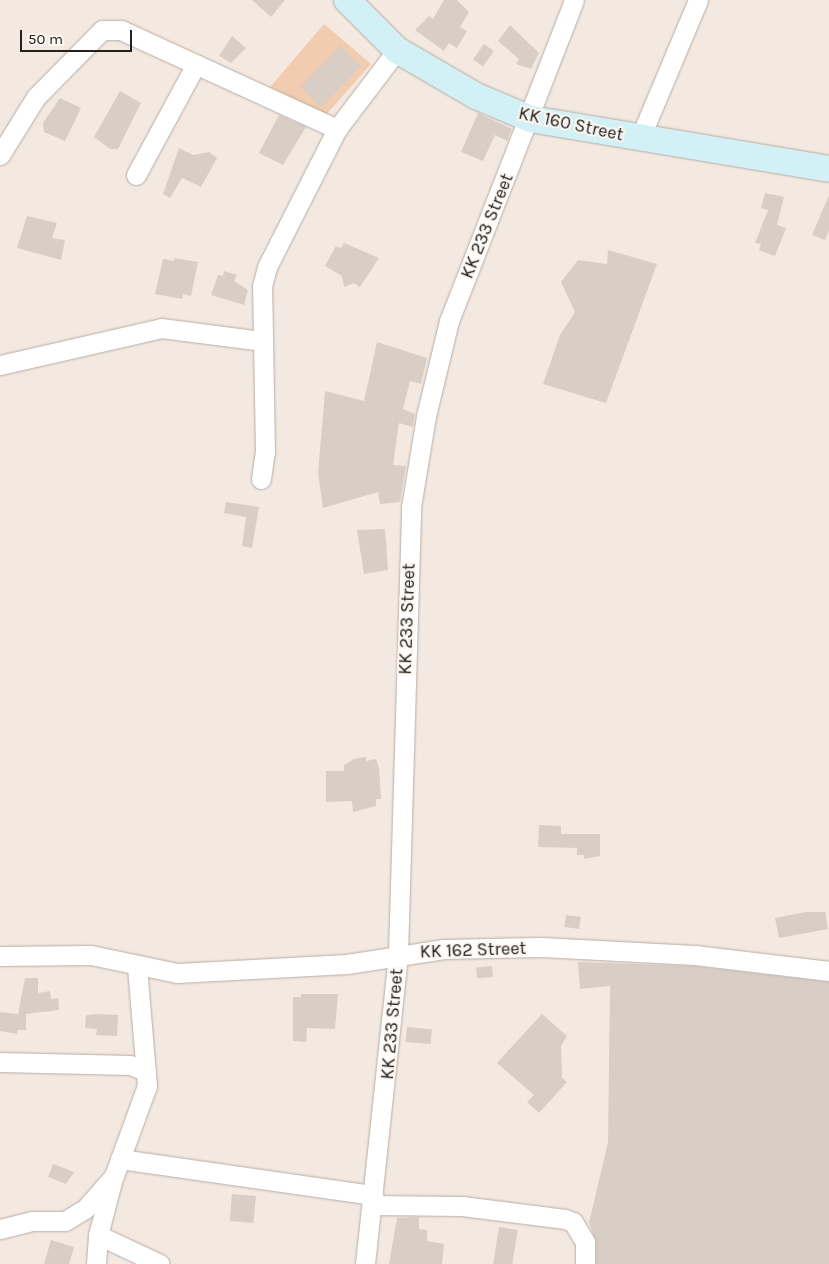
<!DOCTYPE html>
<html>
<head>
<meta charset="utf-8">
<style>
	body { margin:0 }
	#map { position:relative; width:829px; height:1264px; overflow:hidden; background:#f4e9e0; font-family:Karla,sans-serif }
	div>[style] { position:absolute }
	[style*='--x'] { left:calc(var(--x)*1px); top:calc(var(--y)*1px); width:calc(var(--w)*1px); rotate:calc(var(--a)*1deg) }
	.green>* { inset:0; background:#f2ccae }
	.building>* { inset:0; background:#d9cec6; transform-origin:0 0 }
	.roads { filter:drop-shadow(0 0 1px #b7ada5) drop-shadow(0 0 1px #b7ada5) }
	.street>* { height:19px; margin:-9.5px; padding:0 9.5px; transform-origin:9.5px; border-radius:9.5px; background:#fff }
	.secondary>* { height:26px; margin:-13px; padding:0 13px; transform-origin:13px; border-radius:13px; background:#d2f1f6 }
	span { translate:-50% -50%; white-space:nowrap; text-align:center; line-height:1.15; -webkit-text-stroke:4px #fdf7f2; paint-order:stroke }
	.street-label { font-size:18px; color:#23201d }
	.scale { position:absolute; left:20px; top:30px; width:112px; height:22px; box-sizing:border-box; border:2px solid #23201d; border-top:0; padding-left:6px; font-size:15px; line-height:18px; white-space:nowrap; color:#23201d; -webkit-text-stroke:4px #fdf7f2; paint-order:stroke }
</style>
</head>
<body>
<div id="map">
	<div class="green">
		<div style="clip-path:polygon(324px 24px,371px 64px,326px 115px,270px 87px)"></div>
	</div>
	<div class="building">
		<div style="clip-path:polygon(252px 0,285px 0,271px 17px)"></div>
		<div style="clip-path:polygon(444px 0,457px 0,469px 12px,460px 27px,467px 31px,457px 48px,449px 43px,444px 51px,415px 30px,429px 16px,433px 19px)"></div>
		<div style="clip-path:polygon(510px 25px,539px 53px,531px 69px,516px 64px,519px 59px,498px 41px)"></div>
		<div style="clip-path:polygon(232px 36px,246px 48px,231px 63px,219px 56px)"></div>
		<div style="left:484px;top:44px;width:12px;height:19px;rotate:35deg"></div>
		<div style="left:340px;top:46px;width:29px;height:57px;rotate:44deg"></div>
		<div style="clip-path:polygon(120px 91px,141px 103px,118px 149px,110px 149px,94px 137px)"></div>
		<div style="clip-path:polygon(60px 98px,81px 108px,65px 141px,44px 132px,43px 123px)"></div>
		<div style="clip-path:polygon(478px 113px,512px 129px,507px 141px,495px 135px,483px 161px,461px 152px)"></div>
		<div style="clip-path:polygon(279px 115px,306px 127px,283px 165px,259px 153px)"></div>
		<div style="clip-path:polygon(179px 148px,193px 155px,209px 152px,217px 158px,201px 187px,182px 178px,170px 198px,163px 194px)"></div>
		<div style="clip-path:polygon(765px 193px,784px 197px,777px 225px,786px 228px,775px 256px,759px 250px,761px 244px,755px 243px,768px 210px,761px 208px)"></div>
		<div style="clip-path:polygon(829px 195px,829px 230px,825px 240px,812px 235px)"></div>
		<div style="clip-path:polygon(27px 216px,57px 223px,52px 238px,65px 240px,61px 260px,17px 248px)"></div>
		<div style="clip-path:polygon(344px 243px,379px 258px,360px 287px,354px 283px,344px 287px,342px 276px,325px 266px,336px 246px,341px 248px)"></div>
		<div style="clip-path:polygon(608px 250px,657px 264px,606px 403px,543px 384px,560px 335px,575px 312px,561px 282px,578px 260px,607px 264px)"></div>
		<div style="clip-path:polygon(174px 258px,198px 262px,191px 296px,183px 294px,182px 299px,155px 294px,163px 259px,174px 261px)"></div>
		<div style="clip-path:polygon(224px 271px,237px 275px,234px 281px,248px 290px,244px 305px,211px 295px,218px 275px,223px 276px)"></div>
		<div style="clip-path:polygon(377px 342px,427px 358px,421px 384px,410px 381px,403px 409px,415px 414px,413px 427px,399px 423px,393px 465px,406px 466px,400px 502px,380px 504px,378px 492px,323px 508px,318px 473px,325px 391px,364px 401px)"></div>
		<div style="clip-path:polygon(226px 502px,259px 507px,252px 548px,242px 546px,246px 517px,224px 513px)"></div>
		<div style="clip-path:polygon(385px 529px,388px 570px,364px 574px,357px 530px)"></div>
		<div style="clip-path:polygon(366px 757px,366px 761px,376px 759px,379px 768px,381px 799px,376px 799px,376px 806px,353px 812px,352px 801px,326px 802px,326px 771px,344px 771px,344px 765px,354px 759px)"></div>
		<div style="clip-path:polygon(539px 825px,561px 826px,561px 834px,600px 834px,600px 856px,584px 859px,584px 855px,577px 855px,577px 848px,538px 847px)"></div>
		<div style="clip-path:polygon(806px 912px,825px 912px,828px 929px,779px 938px,775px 918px)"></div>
		<div style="left:566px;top:915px;width:15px;height:12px;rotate:8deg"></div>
		<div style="clip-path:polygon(578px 962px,694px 966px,829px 982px,829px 1264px,596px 1264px,596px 1242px,589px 1223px,608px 1142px,610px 986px,580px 989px)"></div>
		<div style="left:492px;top:966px;width:11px;height:16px;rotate:85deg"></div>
		<div style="clip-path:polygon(25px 978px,38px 978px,38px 993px,50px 991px,51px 999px,58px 998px,59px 1010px,26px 1014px,26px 1030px,18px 1030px,17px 1034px,0 1031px,0 1012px,18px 1014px)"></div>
		<div style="clip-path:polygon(301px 994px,338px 994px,335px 1029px,307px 1028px,306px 1042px,293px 1041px,293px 997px,301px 997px)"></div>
		<div style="clip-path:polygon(98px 1014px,118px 1015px,117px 1036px,96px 1035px,97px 1029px,85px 1028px,86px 1015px)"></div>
		<div style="clip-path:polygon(542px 1014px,567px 1036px,561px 1046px,562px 1078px,567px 1082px,539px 1113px,527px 1102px,534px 1095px,497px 1063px)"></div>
		<div style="left:407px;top:1027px;width:25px;height:15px;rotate:5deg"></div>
		<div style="clip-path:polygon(53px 1164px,74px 1172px,66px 1184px,48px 1177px)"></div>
		<div style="left:232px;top:1194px;width:24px;height:27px;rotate:5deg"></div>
		<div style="clip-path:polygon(419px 1217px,419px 1229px,427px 1230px,427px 1241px,444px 1244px,442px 1264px,389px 1264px,397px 1218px)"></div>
		<div style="left:499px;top:1227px;width:19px;height:37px;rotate:9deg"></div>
		<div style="clip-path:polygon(51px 1240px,74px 1247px,69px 1264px,44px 1264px)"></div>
	</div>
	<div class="roads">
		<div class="street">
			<div style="--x:640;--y:138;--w:150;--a:-67.2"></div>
			<div style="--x:0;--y:155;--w:68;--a:-58.2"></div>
			<div style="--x:36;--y:97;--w:94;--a:-45.4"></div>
			<div style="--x:102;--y:30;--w:19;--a:0"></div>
			<div style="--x:121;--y:30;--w:238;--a:24.6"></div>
			<div style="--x:337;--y:129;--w:99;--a:-52.8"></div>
			<div style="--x:136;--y:175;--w:126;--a:-61.6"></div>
			<div style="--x:0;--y:365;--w:165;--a:-12.9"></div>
			<div style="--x:161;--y:328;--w:103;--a:7.3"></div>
			<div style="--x:261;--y:479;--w:27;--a:-82"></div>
			<div style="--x:265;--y:452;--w:166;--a:-91"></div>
			<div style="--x:262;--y:286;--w:20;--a:-75"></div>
			<div style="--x:267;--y:267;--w:155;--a:-63.1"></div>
			<div style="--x:0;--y:956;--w:91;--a:-0.6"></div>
			<div style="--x:91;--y:955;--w:88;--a:11.8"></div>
			<div style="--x:177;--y:973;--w:170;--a:-3"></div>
			<div style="--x:347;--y:964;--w:98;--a:-8.8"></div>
			<div style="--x:444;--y:949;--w:98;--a:-1.2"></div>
			<div style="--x:542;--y:947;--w:153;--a:3"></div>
			<div style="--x:695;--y:955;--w:135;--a:6.8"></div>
			<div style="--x:0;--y:1062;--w:130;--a:1.3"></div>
			<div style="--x:130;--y:1065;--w:17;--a:21"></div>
			<div style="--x:120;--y:1159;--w:256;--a:8.1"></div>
			<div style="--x:372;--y:1205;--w:90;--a:0.6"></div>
			<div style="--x:462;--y:1206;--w:104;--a:7.2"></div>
			<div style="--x:565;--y:1219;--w:9;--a:21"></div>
			<div style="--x:573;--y:1222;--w:23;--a:59"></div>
			<div style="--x:585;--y:1242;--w:22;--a:90"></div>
			<div style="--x:0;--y:1229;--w:32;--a:-14"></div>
			<div style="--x:31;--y:1221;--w:34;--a:0"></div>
			<div style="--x:65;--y:1221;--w:23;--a:-31"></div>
			<div style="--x:85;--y:1209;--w:44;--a:-48.7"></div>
			<div style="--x:114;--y:1176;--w:96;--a:-69.9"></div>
			<div style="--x:147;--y:1086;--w:119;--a:-94.8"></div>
			<div style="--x:98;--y:1235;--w:68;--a:25.1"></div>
			<div style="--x:96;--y:1264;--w:29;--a:-86"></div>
			<div style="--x:98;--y:1235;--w:55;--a:-75.2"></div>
			<div style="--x:365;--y:1264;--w:313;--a:-83.9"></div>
			<div style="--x:398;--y:953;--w:446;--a:-88.3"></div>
			<div style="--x:411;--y:507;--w:92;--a:-80.6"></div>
			<div style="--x:426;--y:416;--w:98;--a:-76.4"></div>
			<div style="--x:449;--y:321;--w:344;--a:-68.7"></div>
		</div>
		<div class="secondary">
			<div style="--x:347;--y:0;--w:71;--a:45"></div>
			<div style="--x:397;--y:50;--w:91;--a:30.2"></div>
			<div style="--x:476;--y:96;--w:60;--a:22.7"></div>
			<div style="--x:531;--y:119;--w:302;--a:9.5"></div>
		</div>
	</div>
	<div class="street-label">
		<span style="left:571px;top:124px;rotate:12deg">KK 160 Street</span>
		<span style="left:487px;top:226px;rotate:-68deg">KK 233 Street</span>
		<span style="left:407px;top:619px;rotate:-88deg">KK 233 Street</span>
		<span style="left:473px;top:950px;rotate:-2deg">KK 162 Street</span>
		<span style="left:392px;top:1024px;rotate:-85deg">KK 233 Street</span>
	</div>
	<div class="scale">50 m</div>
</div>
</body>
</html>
